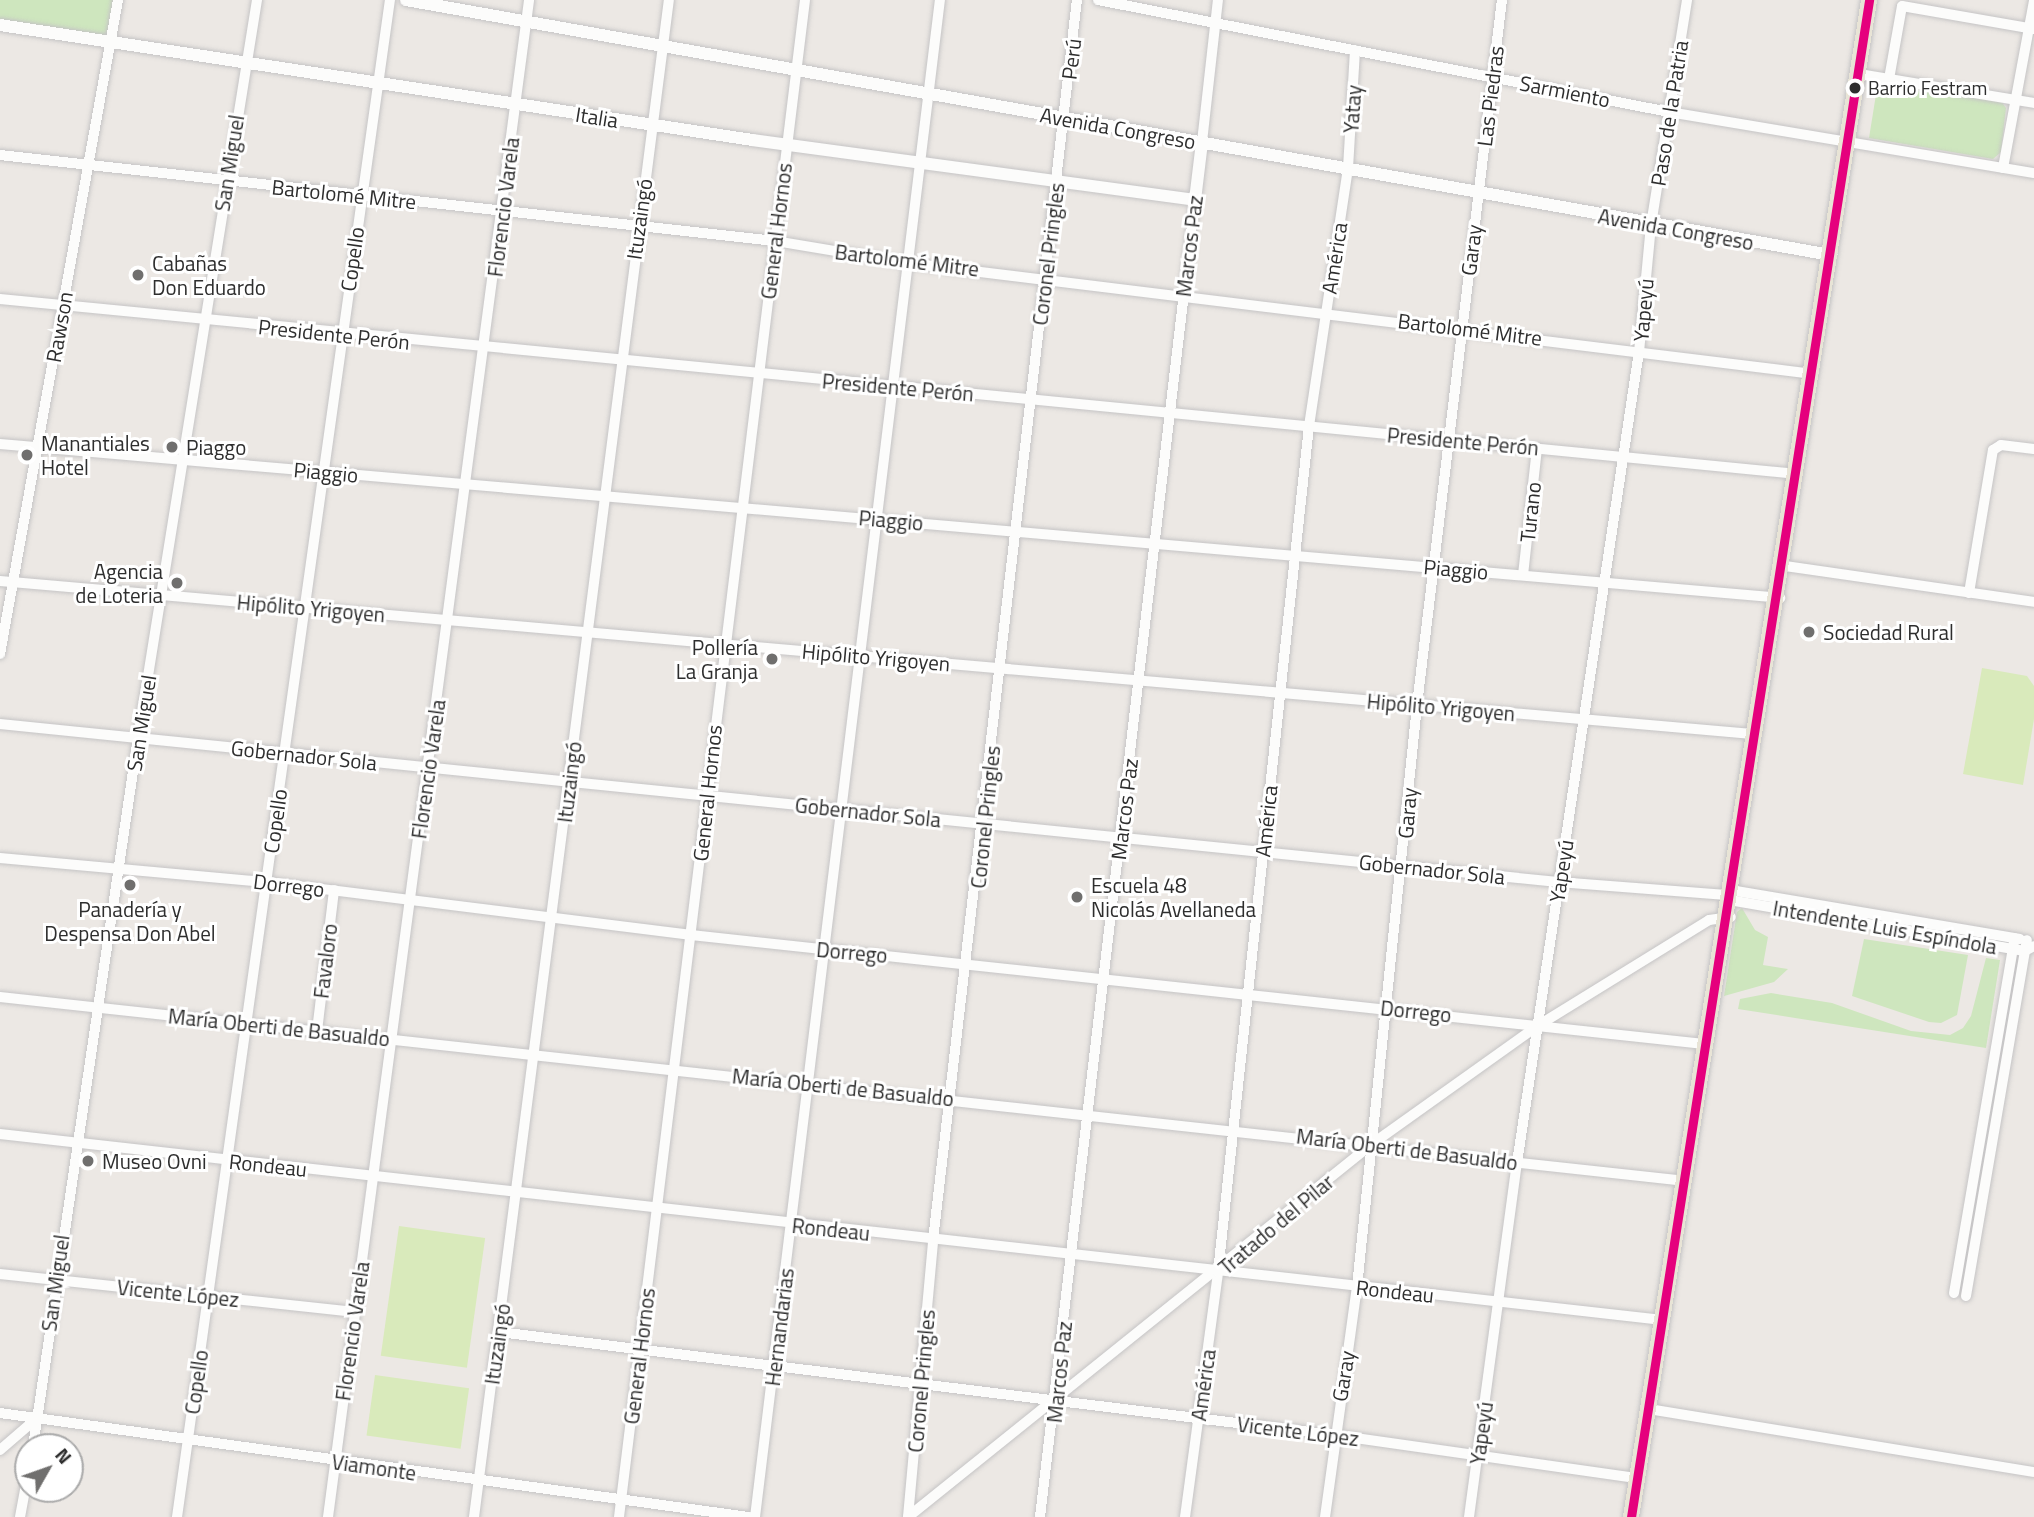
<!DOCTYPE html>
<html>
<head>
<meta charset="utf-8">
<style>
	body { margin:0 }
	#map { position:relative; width:2034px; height:1517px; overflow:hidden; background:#ece8e4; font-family:"Titillium Web",sans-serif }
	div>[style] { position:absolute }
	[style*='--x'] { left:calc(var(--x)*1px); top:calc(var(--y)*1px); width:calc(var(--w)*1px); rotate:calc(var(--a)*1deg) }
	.green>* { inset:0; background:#cee6be }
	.pitch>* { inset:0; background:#d9eabb; transform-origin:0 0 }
	.roads { filter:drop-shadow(0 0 2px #c5c4c5) drop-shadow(0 0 2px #c5c4c5) }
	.minor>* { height:10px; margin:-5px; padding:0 5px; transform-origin:5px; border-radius:5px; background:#fcfcfb }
	.tertiary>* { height:12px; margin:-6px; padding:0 6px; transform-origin:6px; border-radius:6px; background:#fcfcfb }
	.primary>* { height:16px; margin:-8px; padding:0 8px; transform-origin:8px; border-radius:8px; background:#e8e4d6 }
	.bus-1>* { height:9px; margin:-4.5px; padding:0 4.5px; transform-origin:4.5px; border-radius:4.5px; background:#e5007d }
	.dots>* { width:19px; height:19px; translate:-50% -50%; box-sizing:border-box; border:4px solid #fff; border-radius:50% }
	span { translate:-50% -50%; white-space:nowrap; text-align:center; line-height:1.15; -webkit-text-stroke:6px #fff; paint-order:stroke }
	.bus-label { font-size:19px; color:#2e2e2e }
	.left { translate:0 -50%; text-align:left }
	.street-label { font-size:21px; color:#2e2e2e }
	.poi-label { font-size:21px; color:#2e2e2e }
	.right { translate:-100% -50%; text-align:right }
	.north { position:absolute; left:14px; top:1433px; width:70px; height:70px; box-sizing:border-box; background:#fff; border:2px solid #ababab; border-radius:50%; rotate:50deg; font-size:19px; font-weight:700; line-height:28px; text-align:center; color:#2e2e2e }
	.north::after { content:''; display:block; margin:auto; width:24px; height:32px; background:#706f6e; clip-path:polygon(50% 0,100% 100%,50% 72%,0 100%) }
</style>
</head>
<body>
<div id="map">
	<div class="green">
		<div style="clip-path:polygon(0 0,118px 0,110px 42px,0 25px)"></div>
		<div style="clip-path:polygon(1878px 82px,2001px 101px,2006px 108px,2001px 152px,1993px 159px,1869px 138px)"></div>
		<div style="clip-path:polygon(1742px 908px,1755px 930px,1768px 937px,1763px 965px,1788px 969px,1774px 982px,1724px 996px,1737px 912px)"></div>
		<div style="clip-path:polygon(1864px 939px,1968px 955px,1957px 1015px,1941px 1023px,1929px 1022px,1852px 996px)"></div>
		<div style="clip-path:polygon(1986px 958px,2000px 960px,1986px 1048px,1738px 1009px,1740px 999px,1771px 993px,1832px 1003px,1911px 1031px,1950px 1035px,1963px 1028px,1971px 1016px)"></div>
	</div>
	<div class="pitch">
		<div style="clip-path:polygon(1982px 668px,2027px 676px,2034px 686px,2034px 719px,2023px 785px,1963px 774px)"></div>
		<div style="left:399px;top:1226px;width:87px;height:131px;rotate:8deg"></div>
		<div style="left:375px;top:1375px;width:95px;height:61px;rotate:8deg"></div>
	</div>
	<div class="roads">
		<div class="minor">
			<div style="--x:1098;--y:0;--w:582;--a:11.1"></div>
			<div style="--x:1669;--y:112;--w:370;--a:9.5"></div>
			<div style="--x:1859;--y:74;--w:177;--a:9.4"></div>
			<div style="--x:1889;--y:79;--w:74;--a:-79.9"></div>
			<div style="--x:1902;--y:6;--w:134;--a:9.9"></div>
			<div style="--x:1202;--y:142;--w:143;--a:-83.6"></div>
			<div style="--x:0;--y:155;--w:780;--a:6.33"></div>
			<div style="--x:775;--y:241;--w:134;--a:9.5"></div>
			<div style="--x:907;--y:263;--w:913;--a:6.98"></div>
			<div style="--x:2003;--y:168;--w:171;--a:-79.5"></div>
			<div style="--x:0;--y:299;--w:1806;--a:5.56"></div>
			<div style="--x:0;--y:444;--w:1787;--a:4.94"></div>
			<div style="--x:1778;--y:565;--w:259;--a:8.2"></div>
			<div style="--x:1523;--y:575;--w:128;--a:-83.7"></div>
			<div style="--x:0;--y:581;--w:1759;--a:4.99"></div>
			<div style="--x:1969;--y:593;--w:145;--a:-80.5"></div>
			<div style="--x:1993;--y:450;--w:9;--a:-32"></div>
			<div style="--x:2001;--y:445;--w:33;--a:7"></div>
			<div style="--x:0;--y:654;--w:665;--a:-79.77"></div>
			<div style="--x:0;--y:724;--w:1566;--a:5.79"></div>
			<div style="--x:1558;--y:882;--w:169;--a:4.4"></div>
			<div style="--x:1727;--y:895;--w:10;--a:37"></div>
			<div style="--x:1735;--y:901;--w:294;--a:9.8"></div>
			<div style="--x:2025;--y:951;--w:10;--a:-29"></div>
			<div style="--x:0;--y:858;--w:267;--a:5.2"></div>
			<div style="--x:266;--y:882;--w:428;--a:7.1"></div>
			<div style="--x:691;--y:935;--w:1019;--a:6.14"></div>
			<div style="--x:1727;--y:895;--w:10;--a:-24"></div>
			<div style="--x:1736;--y:891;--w:288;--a:9.6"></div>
			<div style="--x:0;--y:997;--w:1696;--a:6.23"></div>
			<div style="--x:317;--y:1031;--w:142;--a:-83.1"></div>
			<div style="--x:0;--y:1134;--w:1673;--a:6.38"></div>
			<div style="--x:0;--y:1274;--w:357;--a:6.1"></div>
			<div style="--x:1954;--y:1293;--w:360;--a:-80.3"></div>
			<div style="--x:1966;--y:1296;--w:361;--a:-80.3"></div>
			<div style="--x:499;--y:1332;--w:841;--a:7.03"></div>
			<div style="--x:1334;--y:1435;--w:307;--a:8.1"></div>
			<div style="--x:1649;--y:1409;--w:390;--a:9.3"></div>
			<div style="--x:0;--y:1413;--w:756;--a:7.91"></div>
			<div style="--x:33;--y:1447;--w:717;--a:-81.58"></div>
			<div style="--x:138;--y:738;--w:748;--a:-80.84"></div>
			<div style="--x:0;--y:1450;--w:49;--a:-40.9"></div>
			<div style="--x:20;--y:1517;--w:44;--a:-79.5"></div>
			<div style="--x:177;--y:1517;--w:1532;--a:-82.01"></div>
			<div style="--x:328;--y:1517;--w:1530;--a:-82.45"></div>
			<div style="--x:474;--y:1517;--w:1529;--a:-82.68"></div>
			<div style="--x:619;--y:1517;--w:1528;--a:-83.01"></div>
			<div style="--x:755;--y:1517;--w:1528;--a:-83.05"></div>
			<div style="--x:908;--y:1517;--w:278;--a:-84.8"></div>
			<div style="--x:933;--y:1240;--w:1248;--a:-83.38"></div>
			<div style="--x:908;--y:1517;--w:595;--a:-38.8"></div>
			<div style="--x:1372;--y:1144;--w:205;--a:-35.5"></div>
			<div style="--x:1539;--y:1025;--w:200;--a:-31.7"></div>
			<div style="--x:1709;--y:920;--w:22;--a:-8"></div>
			<div style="--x:1040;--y:1517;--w:1326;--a:-83.29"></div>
			<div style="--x:1185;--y:1517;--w:247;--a:-82.3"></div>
			<div style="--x:1218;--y:1272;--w:851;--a:-83.86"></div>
			<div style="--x:1309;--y:426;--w:261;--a:-81.4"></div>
			<div style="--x:1348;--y:168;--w:118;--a:-86.6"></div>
			<div style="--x:1325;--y:1517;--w:232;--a:-82.1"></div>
			<div style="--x:1357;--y:1287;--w:585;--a:-84.11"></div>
			<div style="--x:1417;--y:705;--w:710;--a:-83.13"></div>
			<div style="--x:1469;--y:1517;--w:357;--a:-82.3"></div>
			<div style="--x:1517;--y:1163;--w:820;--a:-81.45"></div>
			<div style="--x:1639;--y:352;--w:128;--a:-84.6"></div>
			<div style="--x:1651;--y:225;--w:228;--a:-80.9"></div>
		</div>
		<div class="tertiary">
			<div style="--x:406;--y:0;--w:1448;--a:10.15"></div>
			<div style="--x:0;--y:25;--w:761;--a:8.69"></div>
			<div style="--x:752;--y:140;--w:447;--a:7.7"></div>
			<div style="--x:1195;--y:200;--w:58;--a:-83.1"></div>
		</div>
		<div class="primary">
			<div style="--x:1631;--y:1517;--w:1536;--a:-81.08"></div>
		</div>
	</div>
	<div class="bus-1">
		<div style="--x:1631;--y:1517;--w:1536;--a:-81.08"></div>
	</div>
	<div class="dots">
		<div style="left:1855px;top:88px;background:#2e2e2e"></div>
		<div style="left:138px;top:275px;background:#706f6e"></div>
		<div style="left:172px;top:447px;background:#706f6e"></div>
		<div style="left:27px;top:455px;background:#706f6e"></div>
		<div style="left:177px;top:583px;background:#706f6e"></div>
		<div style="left:1809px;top:632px;background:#706f6e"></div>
		<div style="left:772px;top:659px;background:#706f6e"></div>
		<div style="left:130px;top:885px;background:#706f6e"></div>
		<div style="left:1077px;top:897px;background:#706f6e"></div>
		<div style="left:88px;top:1161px;background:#706f6e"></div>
	</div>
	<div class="bus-label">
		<span class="left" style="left:1868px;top:88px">Barrio Festram</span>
	</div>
	<div class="street-label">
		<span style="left:1071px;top:59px;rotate:-83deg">Perú</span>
		<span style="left:1565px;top:91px;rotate:11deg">Sarmiento</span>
		<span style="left:1490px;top:96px;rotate:-83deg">Las Piedras</span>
		<span style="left:1352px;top:109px;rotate:-86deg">Yatay</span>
		<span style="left:1669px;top:113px;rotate:-81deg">Paso de la Patria</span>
		<span style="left:597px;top:117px;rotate:9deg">Italia</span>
		<span style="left:1118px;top:128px;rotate:10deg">Avenida Congreso</span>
		<span style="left:229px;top:163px;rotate:-81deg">San Miguel</span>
		<span style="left:344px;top:194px;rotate:6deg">Bartolomé Mitre</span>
		<span style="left:503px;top:207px;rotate:-83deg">Florencio Varela</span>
		<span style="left:639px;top:219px;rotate:-82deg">Ituzaingó</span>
		<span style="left:1676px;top:229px;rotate:10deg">Avenida Congreso</span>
		<span style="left:776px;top:231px;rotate:-83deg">General Hornos</span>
		<span style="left:1189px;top:246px;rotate:-83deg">Marcos Paz</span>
		<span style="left:1471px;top:250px;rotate:-83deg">Garay</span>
		<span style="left:1048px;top:254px;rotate:-83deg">Coronel Pringles</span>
		<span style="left:1334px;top:258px;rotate:-81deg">América</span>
		<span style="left:352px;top:259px;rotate:-82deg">Copello</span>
		<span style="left:907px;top:260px;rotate:7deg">Bartolomé Mitre</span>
		<span style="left:1643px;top:310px;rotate:-85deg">Yapeyú</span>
		<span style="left:59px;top:327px;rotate:-80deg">Rawson</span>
		<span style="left:1470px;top:329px;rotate:7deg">Bartolomé Mitre</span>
		<span style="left:334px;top:334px;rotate:6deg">Presidente Perón</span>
		<span style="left:898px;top:387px;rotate:5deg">Presidente Perón</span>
		<span style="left:1463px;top:441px;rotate:5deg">Presidente Perón</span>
		<span style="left:326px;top:472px;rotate:5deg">Piaggio</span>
		<span style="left:1530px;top:512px;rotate:-84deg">Turano</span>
		<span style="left:891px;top:520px;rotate:5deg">Piaggio</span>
		<span style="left:1456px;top:569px;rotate:5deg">Piaggio</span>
		<span style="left:311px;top:608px;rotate:5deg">Hipólito Yrigoyen</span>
		<span style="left:876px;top:657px;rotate:5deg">Hipólito Yrigoyen</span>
		<span style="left:1441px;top:707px;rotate:5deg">Hipólito Yrigoyen</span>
		<span style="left:141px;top:723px;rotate:-81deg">San Miguel</span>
		<span style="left:304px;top:755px;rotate:6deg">Gobernador Sola</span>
		<span style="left:428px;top:769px;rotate:-82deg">Florencio Varela</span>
		<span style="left:569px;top:782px;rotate:-83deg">Ituzaingó</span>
		<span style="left:707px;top:793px;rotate:-84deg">General Hornos</span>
		<span style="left:1124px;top:809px;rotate:-83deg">Marcos Paz</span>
		<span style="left:868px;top:812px;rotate:6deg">Gobernador Sola</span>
		<span style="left:1407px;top:813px;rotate:-85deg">Garay</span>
		<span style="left:985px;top:817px;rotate:-84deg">Coronel Pringles</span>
		<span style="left:275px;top:821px;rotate:-82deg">Copello</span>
		<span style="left:1266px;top:821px;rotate:-84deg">América</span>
		<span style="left:1432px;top:869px;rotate:6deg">Gobernador Sola</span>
		<span style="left:1561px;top:871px;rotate:-81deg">Yapeyú</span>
		<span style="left:289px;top:885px;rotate:7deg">Dorrego</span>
		<span style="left:1885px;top:927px;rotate:10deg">Intendente Luis Espíndola</span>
		<span style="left:852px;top:952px;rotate:5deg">Dorrego</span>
		<span style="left:325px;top:961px;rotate:-83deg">Favaloro</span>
		<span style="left:1416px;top:1011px;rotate:6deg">Dorrego</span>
		<span style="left:279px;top:1027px;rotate:6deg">María Oberti de Basualdo</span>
		<span style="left:843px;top:1087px;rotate:6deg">María Oberti de Basualdo</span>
		<span style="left:1407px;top:1149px;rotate:7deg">María Oberti de Basualdo</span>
		<span style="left:268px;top:1165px;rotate:6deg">Rondeau</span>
		<span style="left:1276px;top:1224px;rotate:-40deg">Tratado del Pilar</span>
		<span style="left:831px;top:1229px;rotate:6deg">Rondeau</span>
		<span style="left:55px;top:1283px;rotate:-82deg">San Miguel</span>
		<span style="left:1395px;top:1291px;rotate:6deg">Rondeau</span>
		<span style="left:178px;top:1293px;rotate:6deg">Vicente López</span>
		<span style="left:779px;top:1327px;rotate:-83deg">Hernandarias</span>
		<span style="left:352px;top:1331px;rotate:-82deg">Florencio Varela</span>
		<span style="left:497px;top:1344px;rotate:-82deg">Ituzaingó</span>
		<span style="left:639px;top:1356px;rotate:-83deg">General Hornos</span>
		<span style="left:1059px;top:1372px;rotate:-84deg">Marcos Paz</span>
		<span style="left:1343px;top:1376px;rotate:-81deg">Garay</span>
		<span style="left:921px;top:1381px;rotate:-85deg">Coronel Pringles</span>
		<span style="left:196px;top:1382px;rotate:-82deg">Copello</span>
		<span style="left:1203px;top:1385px;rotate:-82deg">América</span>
		<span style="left:1298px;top:1431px;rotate:7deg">Vicente López</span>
		<span style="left:1481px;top:1433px;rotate:-82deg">Yapeyú</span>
		<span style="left:374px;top:1467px;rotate:8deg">Viamonte</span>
	</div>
	<div class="poi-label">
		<span class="left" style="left:152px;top:275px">Cabañas<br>Don Eduardo</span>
		<span class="left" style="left:41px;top:455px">Manantiales<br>Hotel</span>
		<span class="left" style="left:186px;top:447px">Piaggo</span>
		<span class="right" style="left:163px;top:583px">Agencia<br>de Loteria</span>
		<span class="left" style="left:1823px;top:632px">Sociedad Rural</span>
		<span class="right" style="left:758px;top:659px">Pollería<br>La Granja</span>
		<span class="left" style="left:1091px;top:897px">Escuela 48<br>Nicolás Avellaneda</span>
		<span style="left:130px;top:921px">Panadería y<br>Despensa Don Abel</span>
		<span class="left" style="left:102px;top:1161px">Museo Ovni</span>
	</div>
	<div class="north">N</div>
</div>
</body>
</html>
